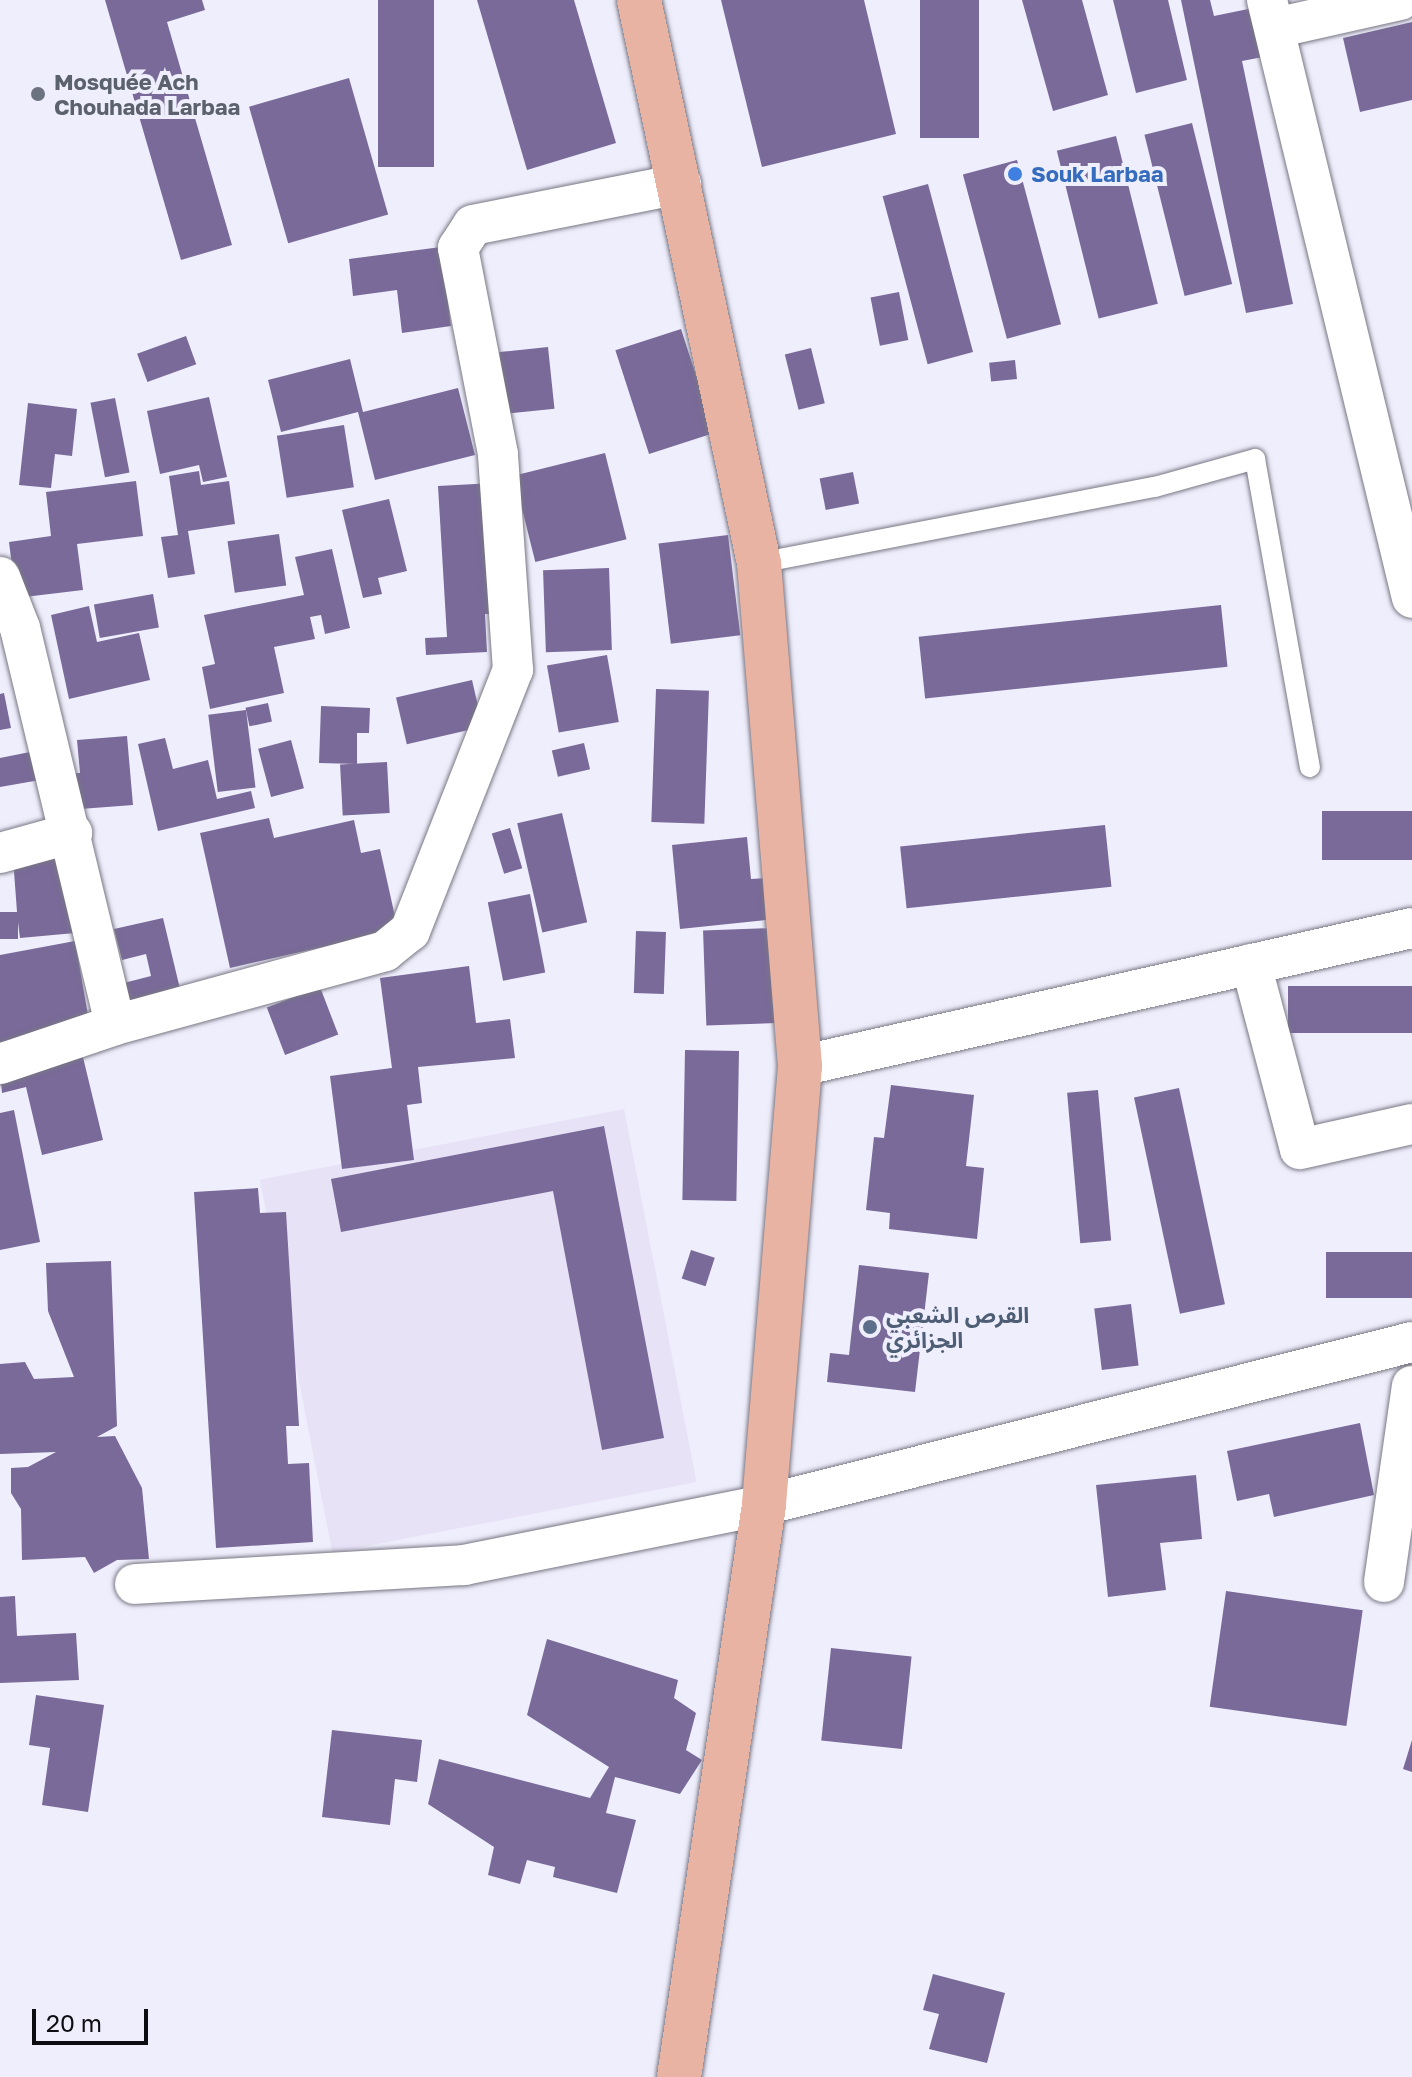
<!DOCTYPE html>
<html>
<head>
<meta charset="utf-8">
<style>
	body { margin:0 }
	#map { position:relative; width:1412px; height:2077px; overflow:hidden; background:#efeefc; font-family:"Golos Text","Noto Sans Arabic",sans-serif }
	div>[style] { position:absolute }
	[style*='--x'] { left:calc(var(--x)*1px); top:calc(var(--y)*1px); width:calc(var(--w)*1px); rotate:calc(var(--a)*1deg) }
	.education>* { inset:0; background:#e8e2f7; transform-origin:0 0 }
	.building>* { inset:0; background:#796a99; transform-origin:0 0 }
	.roads { filter:drop-shadow(0 0 2px #797784) drop-shadow(0 0 2px #797784) }
	.service>* { height:20px; margin:-10px; padding:0 10px; transform-origin:10px; border-radius:10px; background:#fff }
	.minor>* { height:40px; margin:-20px; padding:0 20px; transform-origin:20px; border-radius:20px; background:#fff }
	.primary>* { height:44px; margin:-22px; padding:0 22px; transform-origin:22px; border-radius:22px; background:#e9b3a3 }
	.dots>* { width:22px; height:22px; translate:-50% -50%; box-sizing:border-box; border:4px solid #efeefc; border-radius:50% }
	span { translate:-50% -50%; white-space:nowrap; text-align:center; line-height:1.15; -webkit-text-stroke:8px #efeefc; paint-order:stroke }
	.worship-label { font-size:22px; color:#5b616d; font-weight:700 }
	.left { translate:0 -50%; text-align:left }
	.shop-label { font-size:22px; color:#366cbe; font-weight:700 }
	.service-label { font-size:22px; color:#4e5e75; font-weight:700 }
	.scale { position:absolute; left:32px; top:2009px; width:116px; height:36px; box-sizing:border-box; border:4px solid #0d0c11; border-top:0; padding-left:10px; font-size:24px; line-height:28px; white-space:nowrap; color:#0d0c11; -webkit-text-stroke:6px #efeefc; paint-order:stroke }
</style>
</head>
<body>
<div id="map">
	<div class="education">
		<div style="left:624px;top:1109px;width:380px;height:371px;rotate:79deg"></div>
	</div>
	<div class="building">
		<div style="clip-path:polygon(105px 0,202px 0,205px 10px,167px 22px,232px 245px,181px 260px)"></div>
		<div style="left:378px;top:0;width:56px;height:167px"></div>
		<div style="clip-path:polygon(477px 0,574px 0,616px 143px,527px 170px)"></div>
		<div style="clip-path:polygon(721px 0,864px 0,896px 134px,762px 167px)"></div>
		<div style="left:920px;top:0;width:59px;height:138px"></div>
		<div style="clip-path:polygon(1022px 0,1082px 0,1108px 95px,1053px 111px)"></div>
		<div style="clip-path:polygon(1113px 0,1168px 0,1187px 80px,1136px 93px)"></div>
		<div style="clip-path:polygon(1181px 0,1210px 0,1214px 16px,1258px 7px,1268px 56px,1242px 61px,1293px 304px,1246px 313px)"></div>
		<div style="clip-path:polygon(1412px 22px,1412px 100px,1360px 112px,1343px 38px)"></div>
		<div style="left:349px;top:78px;width:142px;height:104px;rotate:74deg"></div>
		<div style="left:1192px;top:123px;width:166px;height:49px;rotate:76deg"></div>
		<div style="left:1116px;top:136px;width:173px;height:61px;rotate:76deg"></div>
		<div style="left:1017px;top:160px;width:170px;height:56px;rotate:75deg"></div>
		<div style="left:928px;top:184px;width:174px;height:47px;rotate:75deg"></div>
		<div style="clip-path:polygon(441px 247px,451px 326px,402px 333px,397px 290px,353px 296px,349px 259px)"></div>
		<div style="left:899px;top:292px;width:49px;height:29px;rotate:79deg"></div>
		<div style="left:681px;top:329px;width:109px;height:69px;rotate:72deg"></div>
		<div style="left:186px;top:336px;width:30px;height:52px;rotate:70deg"></div>
		<div style="left:548px;top:347px;width:62px;height:49px;rotate:84deg"></div>
		<div style="left:811px;top:348px;width:57px;height:27px;rotate:76deg"></div>
		<div style="clip-path:polygon(350px 359px,363px 412px,458px 388px,475px 455px,375px 480px,358px 412px,281px 432px,268px 380px)"></div>
		<div style="left:1015px;top:360px;width:19px;height:26px;rotate:84deg"></div>
		<div style="clip-path:polygon(209px 397px,227px 477px,203px 482px,199px 465px,160px 474px,147px 411px)"></div>
		<div style="left:115px;top:398px;width:76px;height:25px;rotate:79deg"></div>
		<div style="clip-path:polygon(28px 403px,77px 409px,72px 456px,55px 454px,51px 488px,19px 485px)"></div>
		<div style="left:344px;top:425px;width:63px;height:68px;rotate:81deg"></div>
		<div style="left:605px;top:453px;width:89px;height:94px;rotate:76deg"></div>
		<div style="clip-path:polygon(199px 471px,201px 485px,229px 481px,235px 524px,188px 531px,195px 574px,168px 578px,161px 537px,178px 535px,169px 476px)"></div>
		<div style="left:853px;top:472px;width:32px;height:34px;rotate:79deg"></div>
		<div style="clip-path:polygon(136px 481px,143px 536px,77px 544px,83px 590px,16px 598px,9px 542px,51px 536px,46px 492px)"></div>
		<div style="clip-path:polygon(494px 483px,500px 614px,485px 614px,487px 652px,426px 655px,425px 638px,447px 637px,438px 486px)"></div>
		<div style="clip-path:polygon(389px 499px,407px 571px,378px 578px,382px 594px,363px 598px,342px 510px)"></div>
		<div style="left:279px;top:534px;width:52px;height:52px;rotate:82deg"></div>
		<div style="left:728px;top:535px;width:101px;height:70px;rotate:83deg"></div>
		<div style="clip-path:polygon(332px 549px,350px 628px,325px 634px,321px 615px,310px 617px,315px 639px,274px 647px,284px 693px,210px 709px,202px 667px,215px 664px,204px 615px,304px 595px,295px 557px)"></div>
		<div style="left:609px;top:568px;width:82px;height:66px;rotate:88deg"></div>
		<div style="left:153px;top:594px;width:34px;height:60px;rotate:80deg"></div>
		<div style="left:1221px;top:605px;width:62px;height:304px;rotate:84deg"></div>
		<div style="clip-path:polygon(89px 606px,97px 642px,139px 633px,150px 680px,69px 699px,51px 615px)"></div>
		<div style="left:607px;top:655px;width:68px;height:61px;rotate:80deg"></div>
		<div style="left:472px;top:680px;width:48px;height:78px;rotate:77deg"></div>
		<div style="left:656px;top:689px;width:53px;height:133px;rotate:2deg"></div>
		<div style="clip-path:polygon(4px 693px,11px 728px,0 730px,0 694px)"></div>
		<div style="left:268px;top:703px;width:19px;height:23px;rotate:78deg"></div>
		<div style="clip-path:polygon(321px 706px,370px 708px,369px 733px,357px 733px,357px 764px,319px 763px)"></div>
		<div style="left:246px;top:710px;width:78px;height:38px;rotate:83deg"></div>
		<div style="clip-path:polygon(127px 736px,133px 805px,67px 810px,64px 774px,80px 773px,77px 740px)"></div>
		<div style="clip-path:polygon(165px 738px,173px 769px,208px 760px,217px 799px,251px 791px,255px 808px,158px 831px,138px 744px)"></div>
		<div style="left:291px;top:740px;width:50px;height:34px;rotate:75deg"></div>
		<div style="left:584px;top:743px;width:27px;height:33px;rotate:77deg"></div>
		<div style="clip-path:polygon(35px 751px,40px 780px,0 787px,0 758px)"></div>
		<div style="left:387px;top:762px;width:51px;height:47px;rotate:87deg"></div>
		<div style="left:1412px;top:811px;width:49px;height:90px;rotate:90deg"></div>
		<div style="left:562px;top:813px;width:112px;height:46px;rotate:77deg"></div>
		<div style="clip-path:polygon(269px 818px,274px 838px,354px 820px,361px 853px,380px 849px,398px 930px,230px 968px,200px 833px)"></div>
		<div style="left:1105px;top:825px;width:62px;height:206px;rotate:84deg"></div>
		<div style="left:510px;top:828px;width:42px;height:19px;rotate:73deg"></div>
		<div style="clip-path:polygon(747px 837px,751px 879px,771px 878px,775px 919px,680px 929px,672px 845px)"></div>
		<div style="clip-path:polygon(73px 853px,86px 932px,20px 938px,18px 922px,18px 939px,0 939px,0 912px,17px 912px,13px 858px)"></div>
		<div style="left:530px;top:894px;width:80px;height:43px;rotate:79deg"></div>
		<div style="clip-path:polygon(163px 918px,181px 993px,126px 1007px,120px 984px,151px 976px,146px 954px,122px 960px,114px 929px)"></div>
		<div style="left:774px;top:928px;width:95px;height:71px;rotate:88deg"></div>
		<div style="left:636px;top:931px;width:30px;height:62px;rotate:2deg"></div>
		<div style="clip-path:polygon(75px 941px,90px 1026px,0 1042px,0 955px)"></div>
		<div style="clip-path:polygon(469px 966px,476px 1023px,510px 1019px,515px 1058px,418px 1067px,422px 1103px,407px 1105px,414px 1160px,342px 1169px,330px 1076px,392px 1068px,380px 978px)"></div>
		<div style="left:1412px;top:986px;width:47px;height:124px;rotate:90deg"></div>
		<div style="left:320px;top:987px;width:51px;height:57px;rotate:69deg"></div>
		<div style="clip-path:polygon(81px 1049px,103px 1140px,42px 1155px,26px 1087px,2px 1093px,0 1068px)"></div>
		<div style="left:685px;top:1050px;width:54px;height:150px;rotate:1deg"></div>
		<div style="clip-path:polygon(891px 1085px,974px 1095px,966px 1166px,984px 1168px,977px 1239px,889px 1229px,890px 1213px,866px 1210px,874px 1137px,884px 1138px)"></div>
		<div style="left:1179px;top:1088px;width:221px;height:46px;rotate:78deg"></div>
		<div style="left:1098px;top:1090px;width:151px;height:31px;rotate:85deg"></div>
		<div style="clip-path:polygon(14px 1110px,40px 1242px,0 1250px,0 1113px)"></div>
		<div style="clip-path:polygon(604px 1126px,664px 1438px,602px 1450px,553px 1191px,341px 1232px,331px 1179px)"></div>
		<div style="clip-path:polygon(258px 1188px,260px 1213px,286px 1212px,299px 1426px,286px 1426px,288px 1464px,309px 1463px,313px 1542px,216px 1548px,194px 1192px)"></div>
		<div style="left:691px;top:1250px;width:25px;height:30px;rotate:18deg"></div>
		<div style="left:1412px;top:1252px;width:46px;height:86px;rotate:90deg"></div>
		<div style="clip-path:polygon(111px 1261px,117px 1426px,97px 1437px,115px 1436px,142px 1488px,149px 1559px,117px 1560px,94px 1573px,85px 1557px,22px 1560px,21px 1509px,11px 1493px,11px 1468px,28px 1467px,56px 1452px,0 1454px,0 1364px,25px 1362px,34px 1379px,74px 1377px,48px 1311px,46px 1263px)"></div>
		<div style="clip-path:polygon(859px 1265px,929px 1273px,915px 1392px,827px 1382px,830px 1353px,849px 1355px)"></div>
		<div style="left:1131px;top:1304px;width:62px;height:37px;rotate:83deg"></div>
		<div style="clip-path:polygon(1360px 1423px,1374px 1495px,1274px 1517px,1269px 1494px,1237px 1501px,1227px 1451px)"></div>
		<div style="clip-path:polygon(1196px 1475px,1202px 1539px,1160px 1543px,1166px 1590px,1108px 1597px,1096px 1485px)"></div>
		<div style="left:1226px;top:1591px;width:138px;height:117px;rotate:8deg"></div>
		<div style="clip-path:polygon(15px 1596px,17px 1636px,76px 1633px,79px 1680px,0 1683px,0 1597px)"></div>
		<div style="clip-path:polygon(547px 1639px,678px 1680px,674px 1698px,696px 1713px,686px 1750px,702px 1760px,680px 1794px,615px 1777px,606px 1813px,636px 1820px,617px 1893px,553px 1877px,555px 1867px,527px 1860px,520px 1884px,488px 1875px,494px 1847px,428px 1804px,439px 1759px,590px 1798px,609px 1767px,527px 1715px)"></div>
		<div style="left:831px;top:1648px;width:81px;height:93px;rotate:6deg"></div>
		<div style="clip-path:polygon(36px 1695px,104px 1705px,88px 1812px,42px 1805px,50px 1748px,29px 1745px)"></div>
		<div style="clip-path:polygon(332px 1730px,422px 1740px,417px 1782px,395px 1779px,390px 1825px,322px 1817px)"></div>
		<div style="clip-path:polygon(1412px 1740px,1412px 1772px,1403px 1769px)"></div>
		<div style="clip-path:polygon(933px 1974px,1005px 1993px,987px 2063px,929px 2049px,939px 2014px,923px 2010px)"></div>
	</div>
	<div class="roads">
		<div class="service">
			<div style="--x:759;--y:563;--w:403;--a:-10.9"></div>
			<div style="--x:1155;--y:487;--w:104;--a:-15.6"></div>
			<div style="--x:1255;--y:459;--w:313;--a:79.9"></div>
		</div>
		<div class="minor">
			<div style="--x:1267;--y:0;--w:615;--a:76.37"></div>
			<div style="--x:1275;--y:28;--w:128;--a:-12.6"></div>
			<div style="--x:0;--y:577;--w:55;--a:68.6"></div>
			<div style="--x:20;--y:628;--w:408;--a:76.5"></div>
			<div style="--x:0;--y:853;--w:75;--a:-15.5"></div>
			<div style="--x:1251;--y:964;--w:191;--a:75.2"></div>
			<div style="--x:1300;--y:1149;--w:115;--a:-12.6"></div>
			<div style="--x:0;--y:1064;--w:121;--a:-18.7"></div>
			<div style="--x:115;--y:1025;--w:280;--a:-15.3"></div>
			<div style="--x:385;--y:951;--w:32;--a:-39"></div>
			<div style="--x:410;--y:931;--w:281;--a:-68.5"></div>
			<div style="--x:513;--y:670;--w:217;--a:-94"></div>
			<div style="--x:498;--y:454;--w:210;--a:-101"></div>
			<div style="--x:458;--y:248;--w:27;--a:-57"></div>
			<div style="--x:473;--y:225;--w:212;--a:-11.2"></div>
			<div style="--x:800;--y:1066;--w:627;--a:-12.71"></div>
			<div style="--x:1384;--y:1582;--w:198;--a:-81.9"></div>
			<div style="--x:135;--y:1584;--w:330;--a:-3.3"></div>
			<div style="--x:464;--y:1565;--w:306;--a:-11.3"></div>
			<div style="--x:764;--y:1505;--w:668;--a:-14.12"></div>
		</div>
		<div class="primary">
			<div style="--x:639;--y:0;--w:576;--a:77.97"></div>
			<div style="--x:759;--y:563;--w:505;--a:85.34"></div>
			<div style="--x:800;--y:1066;--w:440;--a:94.7"></div>
			<div style="--x:764;--y:1505;--w:578;--a:98.45"></div>
		</div>
	</div>
	<div class="dots">
		<div style="left:38px;top:94px;background:#6b7280"></div>
		<div style="left:1015px;top:174px;background:#3f7fe0"></div>
		<div style="left:870px;top:1327px;background:#5c6f8a"></div>
	</div>
	<div class="worship-label">
		<span class="left" style="left:54px;top:94px">Mosquée Ach<br>Chouhada Larbaa</span>
	</div>
	<div class="shop-label">
		<span class="left" style="left:1031px;top:174px">Souk Larbaa</span>
	</div>
	<div class="service-label">
		<span class="left" style="left:886px;top:1327px">القرص الشعبي<br>الجزائري</span>
	</div>
	<div class="scale">20 m</div>
</div>
</body>
</html>
